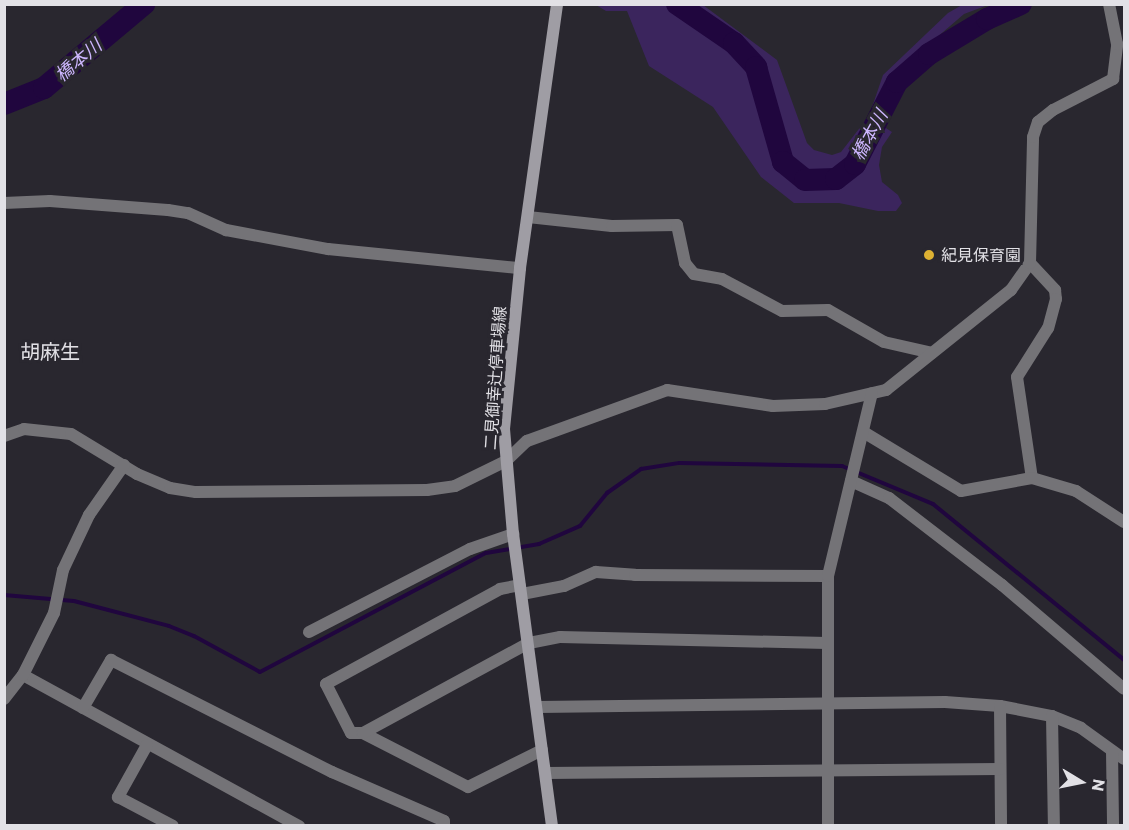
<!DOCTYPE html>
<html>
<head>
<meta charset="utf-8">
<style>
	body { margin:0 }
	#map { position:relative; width:1129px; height:830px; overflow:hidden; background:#29272f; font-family:Commissioner,"Noto Sans JP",sans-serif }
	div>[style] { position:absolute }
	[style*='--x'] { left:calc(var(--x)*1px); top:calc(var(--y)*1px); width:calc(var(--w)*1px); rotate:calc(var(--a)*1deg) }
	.green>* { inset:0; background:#3b255d }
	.stream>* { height:4px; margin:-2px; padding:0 2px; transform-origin:2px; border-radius:2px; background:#20063e }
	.river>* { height:22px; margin:-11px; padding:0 11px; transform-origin:11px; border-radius:11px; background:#20063e }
	.street>* { height:12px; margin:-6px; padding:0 6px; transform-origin:6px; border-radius:6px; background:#747377 }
	.secondary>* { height:12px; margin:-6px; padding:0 6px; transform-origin:6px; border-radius:6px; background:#9f9da4 }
	.dots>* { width:16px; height:16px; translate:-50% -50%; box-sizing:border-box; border:3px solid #29272f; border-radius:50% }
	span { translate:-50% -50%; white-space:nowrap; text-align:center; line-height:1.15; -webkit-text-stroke:6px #29272f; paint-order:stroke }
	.poi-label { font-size:16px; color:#e2e1e6 }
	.left { translate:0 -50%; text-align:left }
	.street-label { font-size:16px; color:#e2e1e6 }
	.water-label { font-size:18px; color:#cdb6fe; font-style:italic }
	.quarter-label { font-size:20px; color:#e2e1e6 }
	.frame { position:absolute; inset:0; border:6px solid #e2e1e6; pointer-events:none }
	.north { position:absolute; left:1051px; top:752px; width:60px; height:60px; -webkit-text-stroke:4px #29272f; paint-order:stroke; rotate:100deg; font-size:16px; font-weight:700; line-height:24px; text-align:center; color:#e2e1e6 }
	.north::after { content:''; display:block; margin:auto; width:21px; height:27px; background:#e2e1e6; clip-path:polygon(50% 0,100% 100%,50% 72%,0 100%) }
</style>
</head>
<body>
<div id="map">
	<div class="green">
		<div style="clip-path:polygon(596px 5px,703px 5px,777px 60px,807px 143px,814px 150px,832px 155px,841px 152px,869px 116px,883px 75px,948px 13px,962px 5px,988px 5px,964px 14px,906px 64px,872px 119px,892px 132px,882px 147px,879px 165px,882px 182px,898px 195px,902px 203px,896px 211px,878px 211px,839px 203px,794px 203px,761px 177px,713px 107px,649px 66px,627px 11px,606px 11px)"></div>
	</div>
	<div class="stream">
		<div style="--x:686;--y:9;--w:11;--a:-27"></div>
		<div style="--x:4;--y:595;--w:70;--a:4.9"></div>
		<div style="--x:74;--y:601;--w:98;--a:14.7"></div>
		<div style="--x:169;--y:626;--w:27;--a:22"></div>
		<div style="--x:194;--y:636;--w:75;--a:28.6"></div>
		<div style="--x:260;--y:672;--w:255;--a:-27.8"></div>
		<div style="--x:486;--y:553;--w:54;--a:-9.6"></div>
		<div style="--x:539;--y:544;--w:45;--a:-23.7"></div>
		<div style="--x:580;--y:526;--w:43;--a:-50.7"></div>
		<div style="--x:607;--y:493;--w:42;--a:-35.2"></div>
		<div style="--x:641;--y:469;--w:39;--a:-9"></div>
		<div style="--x:680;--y:463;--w:162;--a:1.1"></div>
		<div style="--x:842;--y:466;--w:99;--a:22.7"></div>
		<div style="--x:933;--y:504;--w:247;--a:39.2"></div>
	</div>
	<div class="river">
		<div style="--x:677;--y:4;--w:69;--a:34.4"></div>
		<div style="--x:734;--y:43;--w:33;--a:47"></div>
		<div style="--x:756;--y:67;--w:99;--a:74.1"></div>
		<div style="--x:783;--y:162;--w:28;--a:39"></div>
		<div style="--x:805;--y:180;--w:31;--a:-2"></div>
		<div style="--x:836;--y:179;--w:24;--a:-38"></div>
		<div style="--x:855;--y:164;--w:92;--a:-62.9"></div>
		<div style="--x:897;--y:82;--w:43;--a:-41.2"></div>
		<div style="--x:929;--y:54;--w:68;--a:-31.1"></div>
		<div style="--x:987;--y:19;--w:37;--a:-24"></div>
		<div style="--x:4;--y:104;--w:43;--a:-21.8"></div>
		<div style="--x:44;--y:88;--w:131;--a:-40"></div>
	</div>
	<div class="street">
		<div style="--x:4;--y:203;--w:46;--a:-2.5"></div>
		<div style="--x:50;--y:201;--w:118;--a:4.4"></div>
		<div style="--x:168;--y:210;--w:20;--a:9"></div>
		<div style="--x:188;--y:213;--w:42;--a:24.1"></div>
		<div style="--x:226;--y:230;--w:104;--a:10.6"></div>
		<div style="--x:328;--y:249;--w:193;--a:5.7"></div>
		<div style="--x:528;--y:217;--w:84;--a:6.1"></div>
		<div style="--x:612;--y:226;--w:65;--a:-0.9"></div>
		<div style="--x:677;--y:225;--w:39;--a:78"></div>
		<div style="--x:685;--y:263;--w:14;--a:51"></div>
		<div style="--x:694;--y:274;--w:28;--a:10"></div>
		<div style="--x:722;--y:279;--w:68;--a:28.1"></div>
		<div style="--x:782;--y:311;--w:46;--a:-1.2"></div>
		<div style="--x:828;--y:310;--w:64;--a:29.7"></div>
		<div style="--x:884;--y:342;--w:49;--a:12.9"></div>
		<div style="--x:1030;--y:263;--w:37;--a:47"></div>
		<div style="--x:1055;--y:290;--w:9;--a:84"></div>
		<div style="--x:1056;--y:299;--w:30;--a:105"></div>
		<div style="--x:1048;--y:328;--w:58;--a:122.3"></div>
		<div style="--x:1017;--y:377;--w:102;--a:81.6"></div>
		<div style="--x:865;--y:433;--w:112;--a:31.1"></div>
		<div style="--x:961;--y:491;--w:72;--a:-10.4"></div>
		<div style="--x:1032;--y:478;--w:46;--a:16.5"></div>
		<div style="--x:1076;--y:491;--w:57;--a:32.9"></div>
		<div style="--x:4;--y:436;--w:21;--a:-19"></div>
		<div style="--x:24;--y:429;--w:47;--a:6.1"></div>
		<div style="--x:71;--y:434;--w:77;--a:31.2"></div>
		<div style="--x:137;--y:474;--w:36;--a:23"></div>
		<div style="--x:170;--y:488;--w:26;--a:9"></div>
		<div style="--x:196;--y:492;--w:231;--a:-0.5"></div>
		<div style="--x:427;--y:490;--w:28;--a:-8"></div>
		<div style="--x:455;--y:486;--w:57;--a:-26.1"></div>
		<div style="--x:506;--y:461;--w:29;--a:-44"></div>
		<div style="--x:527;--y:441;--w:149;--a:-20"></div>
		<div style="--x:667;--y:390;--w:107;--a:8.6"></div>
		<div style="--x:773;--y:406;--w:52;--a:-2.2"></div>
		<div style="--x:825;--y:404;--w:63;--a:-12.9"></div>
		<div style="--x:886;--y:390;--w:160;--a:-38.7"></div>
		<div style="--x:1011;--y:290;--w:33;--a:-55"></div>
		<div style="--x:1030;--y:263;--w:126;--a:-88.6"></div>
		<div style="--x:1033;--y:137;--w:16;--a:-72"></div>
		<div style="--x:1038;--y:122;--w:19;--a:-39"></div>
		<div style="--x:1053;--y:110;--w:68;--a:-27.3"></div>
		<div style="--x:1113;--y:79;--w:35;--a:-83"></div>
		<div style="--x:1117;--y:44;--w:41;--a:-101.3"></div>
		<div style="--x:851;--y:481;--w:42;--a:24.1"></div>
		<div style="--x:889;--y:498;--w:143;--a:37.6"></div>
		<div style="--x:1002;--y:585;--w:160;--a:40.4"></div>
		<div style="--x:522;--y:594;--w:43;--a:-10.8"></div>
		<div style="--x:564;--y:586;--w:35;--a:-24"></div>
		<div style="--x:596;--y:572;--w:39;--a:4"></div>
		<div style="--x:635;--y:575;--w:193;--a:0.3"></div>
		<div style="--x:309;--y:632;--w:181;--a:-27.3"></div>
		<div style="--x:470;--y:549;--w:46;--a:-19.2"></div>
		<div style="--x:23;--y:675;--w:315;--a:28.7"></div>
		<div style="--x:4;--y:699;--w:31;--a:-52"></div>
		<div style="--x:23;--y:675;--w:69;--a:-63.4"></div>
		<div style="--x:54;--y:613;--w:44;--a:-78.2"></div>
		<div style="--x:63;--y:570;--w:61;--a:-64.7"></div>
		<div style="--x:89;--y:515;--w:61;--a:-55"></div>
		<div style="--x:1000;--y:706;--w:53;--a:10.9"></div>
		<div style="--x:1052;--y:716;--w:31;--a:22"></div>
		<div style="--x:1081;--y:728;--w:53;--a:35.8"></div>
		<div style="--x:538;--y:707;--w:407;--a:-0.7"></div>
		<div style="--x:945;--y:702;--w:55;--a:4.2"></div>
		<div style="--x:1000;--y:706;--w:120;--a:89.5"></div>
		<div style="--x:83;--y:708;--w:56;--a:-59.7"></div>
		<div style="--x:111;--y:660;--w:248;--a:26.9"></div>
		<div style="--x:332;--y:772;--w:122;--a:23.6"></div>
		<div style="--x:444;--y:821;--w:5;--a:90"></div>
		<div style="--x:1052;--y:716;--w:110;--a:89"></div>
		<div style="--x:363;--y:733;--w:12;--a:180"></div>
		<div style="--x:351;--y:733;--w:55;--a:-117"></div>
		<div style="--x:326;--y:684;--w:198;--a:-28.6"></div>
		<div style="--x:500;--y:589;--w:20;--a:-11"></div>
		<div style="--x:147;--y:745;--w:60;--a:119.1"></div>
		<div style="--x:118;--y:797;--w:62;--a:27.8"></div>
		<div style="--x:542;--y:750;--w:83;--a:153.4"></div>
		<div style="--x:468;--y:787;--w:118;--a:-152.8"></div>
		<div style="--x:363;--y:733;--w:189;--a:-28.5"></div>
		<div style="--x:529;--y:643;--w:32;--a:-11"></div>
		<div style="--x:560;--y:637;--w:267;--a:1.3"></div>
		<div style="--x:1112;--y:751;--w:75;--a:89.2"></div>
		<div style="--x:546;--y:773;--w:454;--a:-0.5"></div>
		<div style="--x:828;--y:826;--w:250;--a:-90"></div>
		<div style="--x:828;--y:576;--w:188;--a:-76.5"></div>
	</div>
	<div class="secondary">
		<div style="--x:552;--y:826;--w:295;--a:-97.6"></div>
		<div style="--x:513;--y:534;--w:105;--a:-94.9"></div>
		<div style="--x:504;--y:429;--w:162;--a:-84.3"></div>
		<div style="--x:520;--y:268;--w:267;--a:-82"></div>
	</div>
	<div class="dots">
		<div style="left:929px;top:255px;background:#ddb133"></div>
	</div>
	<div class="poi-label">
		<span class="left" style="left:941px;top:255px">紀見保育園</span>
	</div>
	<div class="street-label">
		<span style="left:495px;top:378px;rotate:-86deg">二見御幸辻停車場線</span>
	</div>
	<div class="water-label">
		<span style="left:78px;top:60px;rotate:-40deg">橋本川</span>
		<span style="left:869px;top:135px;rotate:-61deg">橋本川</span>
	</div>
	<div class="quarter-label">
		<span style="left:50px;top:351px">胡麻生</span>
	</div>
	<div class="frame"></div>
	<div class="north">N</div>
</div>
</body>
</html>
